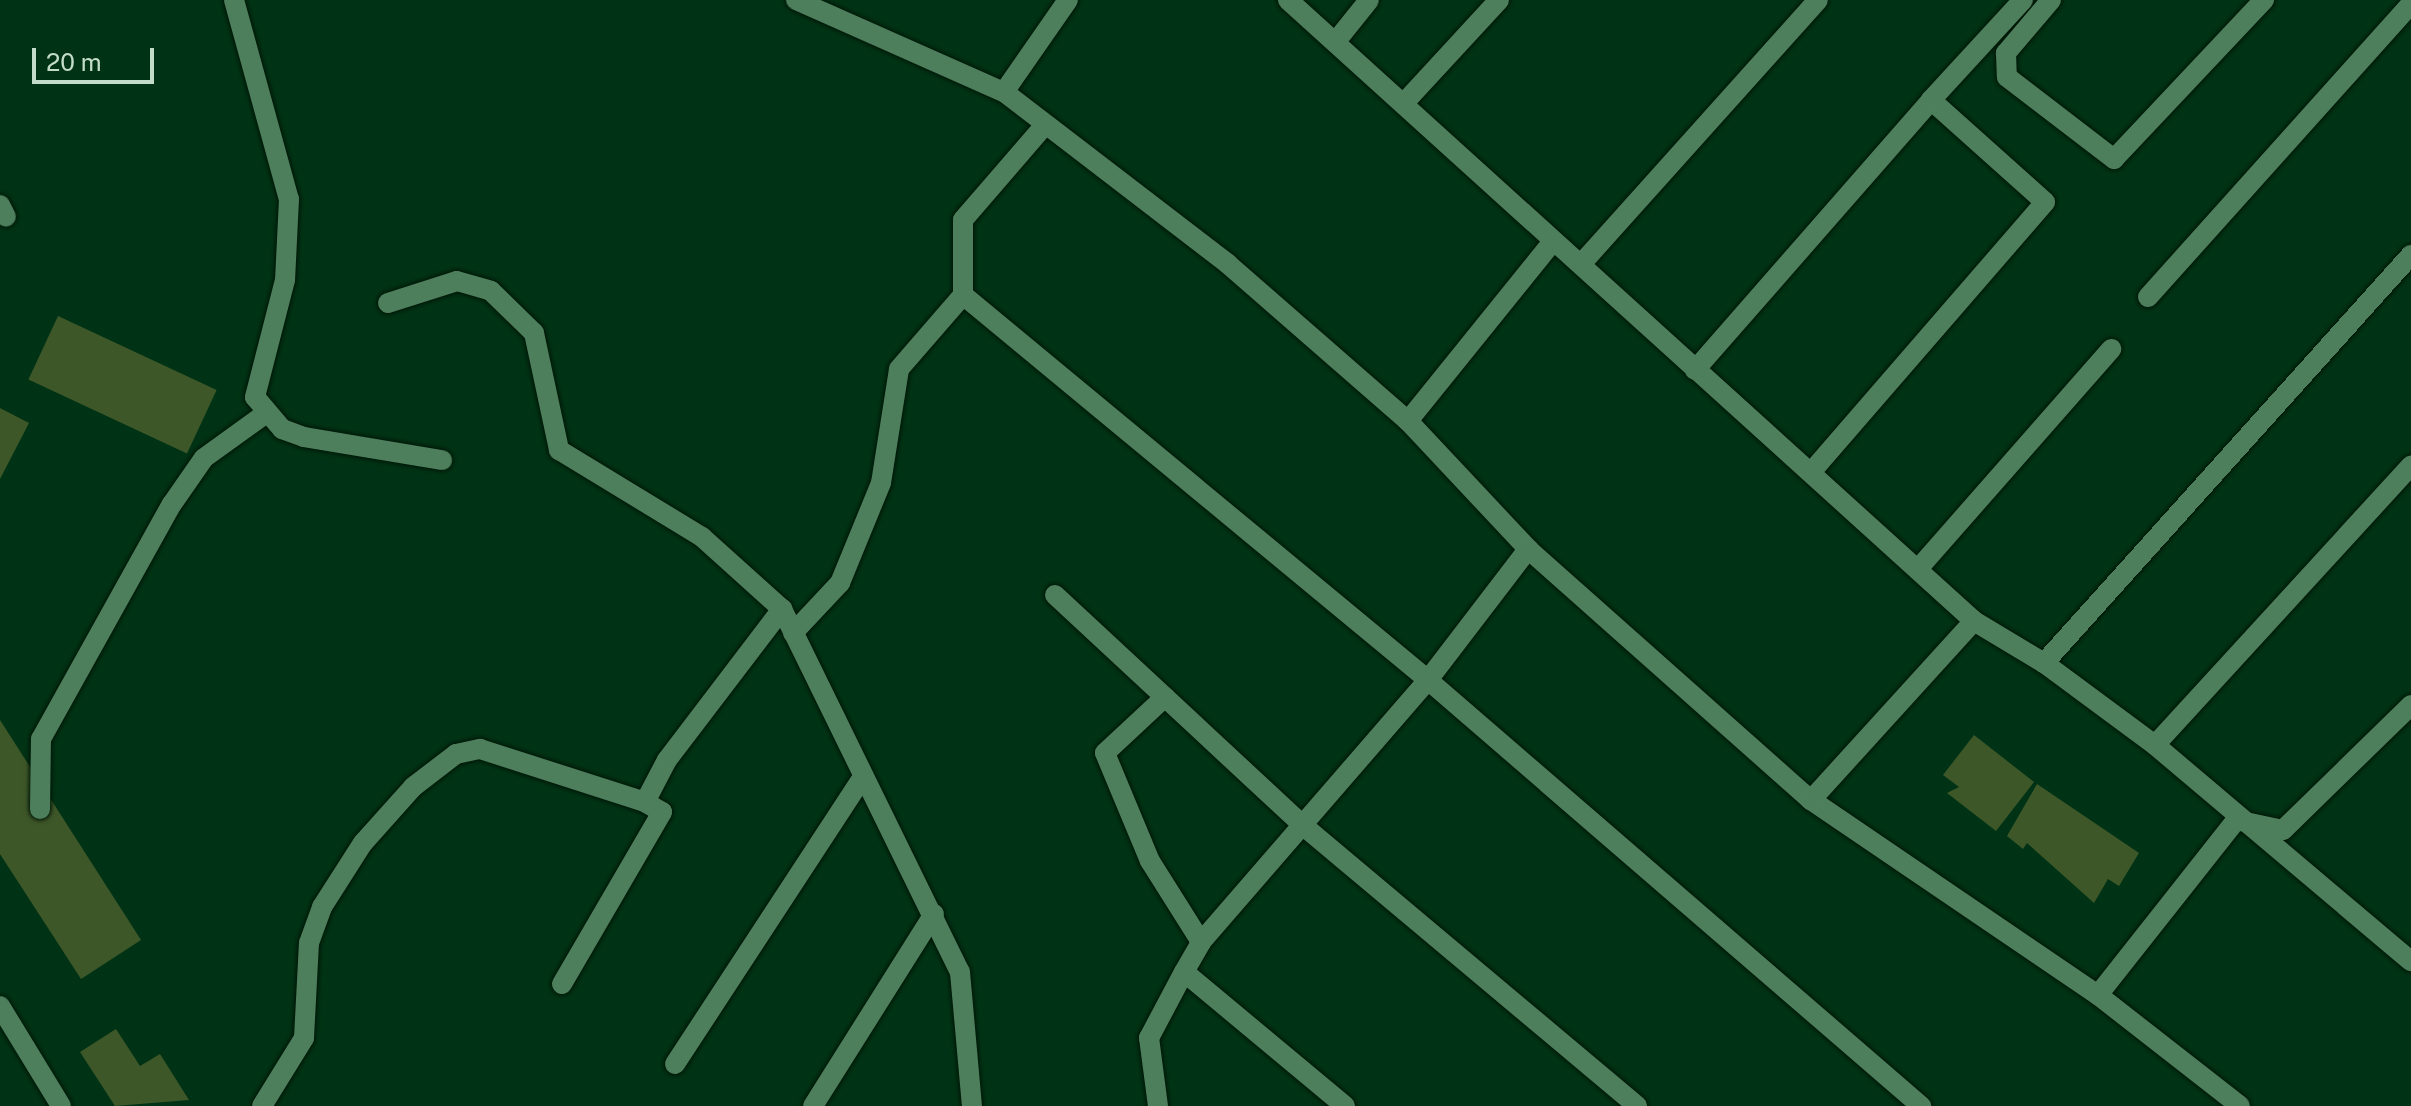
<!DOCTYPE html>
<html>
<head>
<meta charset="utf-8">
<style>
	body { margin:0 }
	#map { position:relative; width:2411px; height:1106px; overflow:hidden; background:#003315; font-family:"Public Sans",sans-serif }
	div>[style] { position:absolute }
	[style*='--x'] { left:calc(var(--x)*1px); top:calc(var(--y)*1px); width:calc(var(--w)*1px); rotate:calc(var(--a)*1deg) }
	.building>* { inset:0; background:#3e5729; transform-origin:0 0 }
	.roads { filter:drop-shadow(0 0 2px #001707) drop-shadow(0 0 2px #001707) }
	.service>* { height:20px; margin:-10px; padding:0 10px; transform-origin:10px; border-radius:10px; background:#4e7f5c }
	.minor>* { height:20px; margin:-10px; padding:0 10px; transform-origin:10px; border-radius:10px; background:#4e7f5c }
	span { translate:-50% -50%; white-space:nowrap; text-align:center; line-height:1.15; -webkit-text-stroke:7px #003315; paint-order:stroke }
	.scale { position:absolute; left:32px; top:48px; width:122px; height:36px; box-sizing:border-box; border:4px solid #c3dcc9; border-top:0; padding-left:10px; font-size:24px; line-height:28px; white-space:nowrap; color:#c3dcc9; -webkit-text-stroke:6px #003315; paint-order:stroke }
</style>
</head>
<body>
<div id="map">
	<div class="building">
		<div style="left:58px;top:316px;width:175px;height:70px;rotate:25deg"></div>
		<div style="clip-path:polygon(0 408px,29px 423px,0 479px)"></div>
		<div style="clip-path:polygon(0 720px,141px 940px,81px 979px,0 854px)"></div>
		<div style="clip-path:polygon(1974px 735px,2034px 782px,1996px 831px,1947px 793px,1959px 787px,1943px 775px)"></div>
		<div style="clip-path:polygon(2037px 784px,2139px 853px,2119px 886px,2108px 879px,2094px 903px,2027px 843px,2023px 849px,2007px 836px)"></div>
		<div style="clip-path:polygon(116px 1029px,140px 1066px,160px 1054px,189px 1100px,115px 1106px,80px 1052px)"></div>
	</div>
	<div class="roads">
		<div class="service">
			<div style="--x:2051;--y:0;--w:70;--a:130.3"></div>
			<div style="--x:2006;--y:53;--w:24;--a:88"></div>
			<div style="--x:2007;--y:77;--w:135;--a:37.5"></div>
			<div style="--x:2114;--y:159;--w:219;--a:-46.7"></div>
			<div style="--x:1337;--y:40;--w:51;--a:-51.3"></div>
			<div style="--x:2148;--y:297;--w:394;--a:-48.1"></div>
			<div style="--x:40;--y:809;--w:70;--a:-89.2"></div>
			<div style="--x:41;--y:739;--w:269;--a:-60.9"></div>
			<div style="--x:172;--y:504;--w:56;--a:-55.2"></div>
			<div style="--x:204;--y:458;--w:75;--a:-35.8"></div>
		</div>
		<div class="minor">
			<div style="--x:234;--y:0;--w:206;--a:74.6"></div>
			<div style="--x:289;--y:199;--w:81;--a:92.8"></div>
			<div style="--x:285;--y:280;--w:121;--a:104.4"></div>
			<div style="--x:255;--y:397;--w:42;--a:49.8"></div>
			<div style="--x:282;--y:429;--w:23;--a:20"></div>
			<div style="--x:304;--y:437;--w:140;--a:9.5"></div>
			<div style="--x:796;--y:0;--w:227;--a:23.9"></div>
			<div style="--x:1004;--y:92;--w:282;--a:37.5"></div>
			<div style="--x:1228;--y:264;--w:239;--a:41.1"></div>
			<div style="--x:1408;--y:421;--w:175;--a:46.8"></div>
			<div style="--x:1528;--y:549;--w:378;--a:41.6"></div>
			<div style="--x:1811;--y:800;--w:347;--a:34.2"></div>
			<div style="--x:2098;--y:995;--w:180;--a:38"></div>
			<div style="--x:1288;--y:0;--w:925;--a:42.15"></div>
			<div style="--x:1974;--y:621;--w:82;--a:31"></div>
			<div style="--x:2044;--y:663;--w:549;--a:-48.03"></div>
			<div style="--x:1004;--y:92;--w:112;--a:-55.2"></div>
			<div style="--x:1404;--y:103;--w:140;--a:-47.3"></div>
			<div style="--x:1044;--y:126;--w:124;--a:130.8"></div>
			<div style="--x:963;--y:220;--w:75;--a:90"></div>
			<div style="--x:963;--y:295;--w:604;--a:39.62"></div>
			<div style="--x:1428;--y:680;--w:652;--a:40.83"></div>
			<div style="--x:0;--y:205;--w:13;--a:63"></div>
			<div style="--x:1582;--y:263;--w:353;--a:-48.1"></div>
			<div style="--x:388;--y:303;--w:72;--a:-17.7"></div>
			<div style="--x:457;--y:281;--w:35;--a:16"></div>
			<div style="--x:491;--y:291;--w:60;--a:44.3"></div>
			<div style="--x:534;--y:333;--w:120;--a:77.9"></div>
			<div style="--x:559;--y:450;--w:167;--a:31.3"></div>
			<div style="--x:702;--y:537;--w:108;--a:42"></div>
			<div style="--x:782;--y:609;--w:404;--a:63.9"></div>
			<div style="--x:960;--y:972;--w:135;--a:84.9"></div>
			<div style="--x:1695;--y:370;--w:359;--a:-48.8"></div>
			<div style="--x:1408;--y:421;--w:228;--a:-51.1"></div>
			<div style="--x:1813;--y:470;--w:354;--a:-49.1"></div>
			<div style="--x:2045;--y:202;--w:153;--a:-138.2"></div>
			<div style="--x:1931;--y:100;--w:136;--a:-47.4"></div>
			<div style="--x:1918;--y:569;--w:293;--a:-48.7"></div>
			<div style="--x:1055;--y:595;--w:335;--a:42.9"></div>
			<div style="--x:1300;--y:823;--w:440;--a:40"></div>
			<div style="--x:793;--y:633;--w:69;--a:-46.8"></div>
			<div style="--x:840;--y:583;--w:108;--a:-67.7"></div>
			<div style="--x:881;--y:483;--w:115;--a:-81"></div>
			<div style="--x:899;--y:369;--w:98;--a:-49.1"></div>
			<div style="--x:2044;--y:663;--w:138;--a:36.5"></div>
			<div style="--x:2155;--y:745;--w:335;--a:40.2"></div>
			<div style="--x:1165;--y:697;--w:82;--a:137"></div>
			<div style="--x:1105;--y:753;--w:117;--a:67.4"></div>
			<div style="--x:1150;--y:861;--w:96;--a:57.8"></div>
			<div style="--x:2155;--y:745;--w:379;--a:-47.5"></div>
			<div style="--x:1811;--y:800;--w:242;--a:-47.7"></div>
			<div style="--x:562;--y:984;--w:199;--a:-59.8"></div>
			<div style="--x:662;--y:812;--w:20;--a:-150"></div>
			<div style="--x:2098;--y:995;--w:223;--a:-51.7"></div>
			<div style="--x:2236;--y:820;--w:48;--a:12"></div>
			<div style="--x:2283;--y:830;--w:179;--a:-44.3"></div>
			<div style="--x:0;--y:1006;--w:117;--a:58.6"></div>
			<div style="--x:675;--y:1064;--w:343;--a:-56.8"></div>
			<div style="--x:262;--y:1106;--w:80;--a:-58.3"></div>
			<div style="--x:304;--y:1038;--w:95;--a:-87"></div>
			<div style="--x:309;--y:943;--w:38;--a:-70"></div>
			<div style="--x:322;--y:907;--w:76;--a:-57.4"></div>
			<div style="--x:363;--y:843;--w:75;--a:-48.2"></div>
			<div style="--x:413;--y:787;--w:54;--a:-37.5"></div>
			<div style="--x:456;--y:754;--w:25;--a:-12"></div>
			<div style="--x:480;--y:749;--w:173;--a:17.8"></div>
			<div style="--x:645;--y:802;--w:47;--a:-62.4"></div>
			<div style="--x:667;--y:760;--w:190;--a:-52.7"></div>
			<div style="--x:813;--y:1106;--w:227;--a:-57.8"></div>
			<div style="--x:1158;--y:1106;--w:69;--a:-97.5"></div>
			<div style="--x:1149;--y:1038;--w:75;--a:-62.1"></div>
			<div style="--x:1345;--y:1106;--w:209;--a:-140.2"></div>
			<div style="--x:1184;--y:972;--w:34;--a:-60"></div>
			<div style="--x:1201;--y:942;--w:347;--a:-49.1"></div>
			<div style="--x:1428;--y:680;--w:165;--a:-52.6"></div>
		</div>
	</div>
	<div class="scale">20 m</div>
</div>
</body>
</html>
